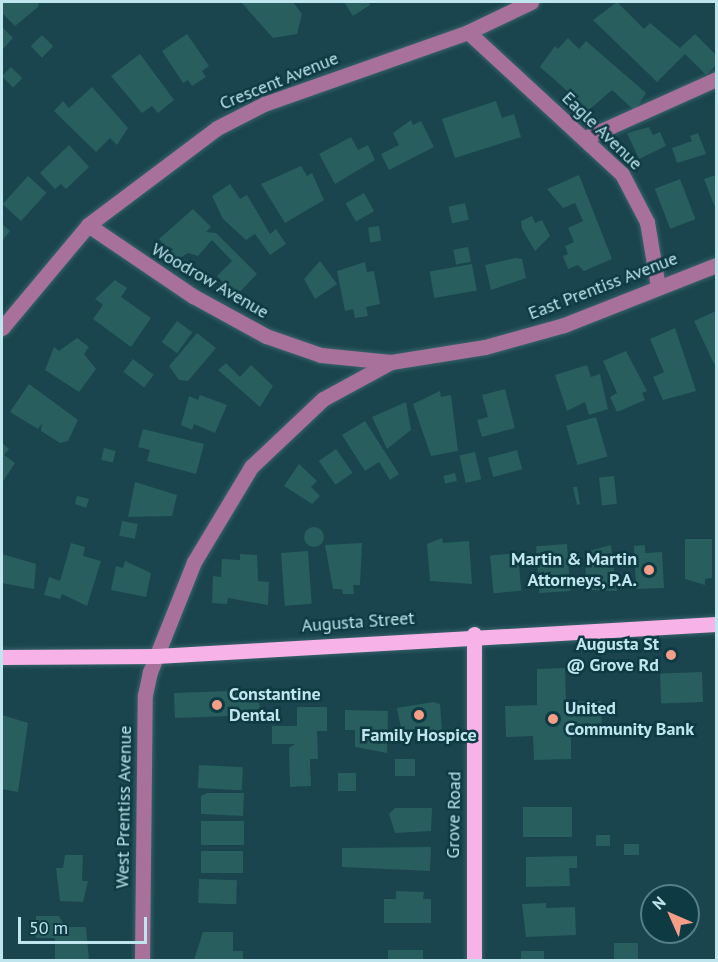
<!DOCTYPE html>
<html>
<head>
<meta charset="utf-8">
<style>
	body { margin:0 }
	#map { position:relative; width:718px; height:962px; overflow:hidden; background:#1a454e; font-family:"PT Sans",sans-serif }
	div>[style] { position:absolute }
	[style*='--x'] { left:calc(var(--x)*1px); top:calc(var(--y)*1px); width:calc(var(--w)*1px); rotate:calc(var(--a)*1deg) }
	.building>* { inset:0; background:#285e5e; transform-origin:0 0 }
	.round { border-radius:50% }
	.roads { filter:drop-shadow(0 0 2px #38626b) drop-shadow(0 0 2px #38626b) }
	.minor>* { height:15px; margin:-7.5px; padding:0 7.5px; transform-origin:7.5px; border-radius:7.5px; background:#a8719b }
	.major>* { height:15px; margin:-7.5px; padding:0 7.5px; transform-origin:7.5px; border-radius:7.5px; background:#f7b3e7 }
	.dots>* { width:16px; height:16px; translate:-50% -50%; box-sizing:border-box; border:3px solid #0e3a44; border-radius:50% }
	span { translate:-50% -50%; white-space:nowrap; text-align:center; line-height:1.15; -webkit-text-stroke:5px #0e3a44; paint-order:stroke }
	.street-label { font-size:18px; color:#bfe5ee }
	.poi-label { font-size:18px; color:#bfe5ee; font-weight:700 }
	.right { translate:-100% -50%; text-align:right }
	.left { translate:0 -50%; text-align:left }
	.frame { position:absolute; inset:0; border:3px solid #bfe5ee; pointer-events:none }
	.north { position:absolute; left:640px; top:884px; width:60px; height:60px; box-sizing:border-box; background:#0e3a44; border:2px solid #557e88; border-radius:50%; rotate:315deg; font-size:16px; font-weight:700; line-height:24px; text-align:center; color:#bfe5ee }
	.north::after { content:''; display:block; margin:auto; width:21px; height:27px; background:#f49e88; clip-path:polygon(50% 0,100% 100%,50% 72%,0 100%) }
	.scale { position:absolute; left:18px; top:917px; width:129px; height:27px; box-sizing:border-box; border:3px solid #bfe5ee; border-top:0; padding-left:8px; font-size:18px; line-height:21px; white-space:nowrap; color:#bfe5ee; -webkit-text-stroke:4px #0e3a44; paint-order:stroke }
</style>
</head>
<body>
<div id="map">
	<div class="building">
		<div style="clip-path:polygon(2px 2px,39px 2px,38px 7px,15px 26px,2px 13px)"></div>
		<div style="clip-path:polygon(241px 2px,293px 2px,302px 14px,297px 34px,273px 38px)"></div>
		<div style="clip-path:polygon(344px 2px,368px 2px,370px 5px,353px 16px)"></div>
		<div style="clip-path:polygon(617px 2px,644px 29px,650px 23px,680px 48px,695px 34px,716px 55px,716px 65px,706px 75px,685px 54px,657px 82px,593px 20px)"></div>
		<div style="clip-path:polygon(2px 27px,13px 38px,2px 50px)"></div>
		<div style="clip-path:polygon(187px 34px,209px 66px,202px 71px,206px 77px,192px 86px,188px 80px,183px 83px,162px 51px)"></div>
		<div style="left:42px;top:35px;width:16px;height:16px;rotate:45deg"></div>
		<div style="clip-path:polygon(568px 38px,579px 49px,586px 41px,646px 93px,635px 111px,612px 90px,589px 110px,540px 67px,555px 46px,558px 49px)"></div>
		<div style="clip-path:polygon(140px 54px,174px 100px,158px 113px,152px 106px,142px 113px,111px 76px)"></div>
		<div style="left:11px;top:67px;width:16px;height:13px;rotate:45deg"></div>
		<div style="clip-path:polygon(92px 87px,128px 128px,117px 145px,110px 138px,96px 152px,54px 111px,63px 101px,69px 108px)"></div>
		<div style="clip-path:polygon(496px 101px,502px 118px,514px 114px,521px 137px,455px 158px,442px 119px)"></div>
		<div style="clip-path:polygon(411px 120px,413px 125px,421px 121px,434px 147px,389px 170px,381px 154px,399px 145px,393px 133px)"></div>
		<div style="clip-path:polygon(649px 127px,653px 135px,660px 132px,666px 146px,639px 159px,627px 133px)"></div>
		<div style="clip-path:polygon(698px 133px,706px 154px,677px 163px,672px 148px,692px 141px,690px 136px)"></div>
		<div style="clip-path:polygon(351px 137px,358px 150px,368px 145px,375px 160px,335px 184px,319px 154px)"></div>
		<div style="clip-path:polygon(69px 145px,89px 167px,66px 189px,61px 184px,55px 189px,40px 173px)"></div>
		<div style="clip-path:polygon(301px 166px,307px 176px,312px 173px,324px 200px,285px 223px,261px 184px)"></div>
		<div style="clip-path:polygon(579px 175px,612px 259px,584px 271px,578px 265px,568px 269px,563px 256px,568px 254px,565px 246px,574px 242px,568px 228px,583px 221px,575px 203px,563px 208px,547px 189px)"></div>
		<div style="clip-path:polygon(716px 175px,716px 210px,704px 179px)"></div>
		<div style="left:28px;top:176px;width:25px;height:38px;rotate:42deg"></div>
		<div style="left:680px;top:179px;width:43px;height:27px;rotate:69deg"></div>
		<div style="clip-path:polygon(230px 184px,240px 199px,247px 195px,270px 234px,276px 229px,286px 244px,270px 255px,255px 234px,246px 240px,223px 219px,212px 196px)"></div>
		<div style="left:364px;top:193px;width:21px;height:21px;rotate:61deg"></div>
		<div style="left:465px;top:203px;width:17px;height:17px;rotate:77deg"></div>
		<div style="clip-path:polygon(193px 209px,211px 227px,206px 232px,216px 233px,257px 274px,236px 296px,217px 276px,232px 261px,212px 240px,198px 256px,188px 253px,178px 259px,159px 239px)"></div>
		<div style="clip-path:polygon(532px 216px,535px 223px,542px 220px,550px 236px,535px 251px,522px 229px,521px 221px)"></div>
		<div style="clip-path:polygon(2px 224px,10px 231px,2px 241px)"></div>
		<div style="left:379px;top:226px;width:15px;height:11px;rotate:82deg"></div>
		<div style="left:468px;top:247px;width:15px;height:15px;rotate:79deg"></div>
		<div style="clip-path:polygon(515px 258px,522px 259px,526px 278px,491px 290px,485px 265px)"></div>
		<div style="clip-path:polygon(320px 261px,337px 284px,315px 299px,304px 279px)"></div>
		<div style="clip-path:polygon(365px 262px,367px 272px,374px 271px,380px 304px,366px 307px,368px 316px,355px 318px,353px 309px,345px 311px,337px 271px)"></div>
		<div style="left:472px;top:264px;width:27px;height:43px;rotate:80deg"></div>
		<div style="clip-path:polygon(115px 280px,127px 288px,121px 297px,151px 318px,131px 347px,93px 319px,103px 305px,95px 299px)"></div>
		<div style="clip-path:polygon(716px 311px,716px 368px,694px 321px)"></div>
		<div style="left:177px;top:321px;width:19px;height:26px;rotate:36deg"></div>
		<div style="clip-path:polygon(675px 328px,696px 391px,663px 400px,653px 377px,664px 372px,650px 339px)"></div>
		<div style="clip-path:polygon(197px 333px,216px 348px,188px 381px,179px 380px,169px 366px)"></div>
		<div style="clip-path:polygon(77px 338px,89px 347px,84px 354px,96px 369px,79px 392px,45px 370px,54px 347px,59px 351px)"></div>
		<div style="clip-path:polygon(626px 351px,647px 391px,642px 393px,645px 400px,617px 412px,610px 397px,617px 393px,603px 361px)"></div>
		<div style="left:133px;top:359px;width:26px;height:16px;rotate:37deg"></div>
		<div style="clip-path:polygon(226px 363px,240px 377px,251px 365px,273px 386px,260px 407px,218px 370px)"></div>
		<div style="clip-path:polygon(587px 365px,591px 377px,600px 374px,608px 409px,589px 415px,585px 402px,567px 411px,555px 375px)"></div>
		<div style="clip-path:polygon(29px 384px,78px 420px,68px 441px,60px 443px,41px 431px,42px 423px,38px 429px,10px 412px)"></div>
		<div style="clip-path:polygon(505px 389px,515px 428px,482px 437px,477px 420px,488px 417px,482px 395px)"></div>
		<div style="clip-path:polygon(440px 391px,441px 397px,451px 395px,458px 451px,431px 456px,413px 404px)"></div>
		<div style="clip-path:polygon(200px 395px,227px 405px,215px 433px,194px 424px,192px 430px,181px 425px,189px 396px,198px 400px)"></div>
		<div style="clip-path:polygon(406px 402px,411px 430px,387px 449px,372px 417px)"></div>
		<div style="left:596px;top:417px;width:41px;height:31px;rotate:74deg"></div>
		<div style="clip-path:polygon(365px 421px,399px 474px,390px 480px,379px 462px,365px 471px,342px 435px)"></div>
		<div style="clip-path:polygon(143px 429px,204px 444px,196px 474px,147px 461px,150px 450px,138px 447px)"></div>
		<div style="clip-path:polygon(2px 443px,9px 449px,4px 455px,15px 463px,2px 483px)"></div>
		<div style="left:104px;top:448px;width:12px;height:12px;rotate:14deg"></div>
		<div style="left:336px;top:449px;width:29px;height:21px;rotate:55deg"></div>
		<div style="left:517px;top:450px;width:20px;height:30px;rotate:75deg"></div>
		<div style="left:475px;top:452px;width:28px;height:16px;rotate:77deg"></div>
		<div style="clip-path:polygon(299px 464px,317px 481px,311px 487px,320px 496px,312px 504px,284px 486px)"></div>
		<div style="left:455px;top:473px;width:8px;height:12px;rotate:76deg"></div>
		<div style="left:614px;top:476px;width:28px;height:15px;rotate:84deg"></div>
		<div style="clip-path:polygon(135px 482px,177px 495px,172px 516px,128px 517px)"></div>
		<div style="clip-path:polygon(573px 487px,577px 487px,580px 504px,577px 505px)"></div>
		<div style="clip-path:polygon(77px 496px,89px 499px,86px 508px,75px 504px)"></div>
		<div style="left:122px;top:521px;width:16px;height:15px;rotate:11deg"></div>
		<div class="round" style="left:304px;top:527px;width:20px;height:20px"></div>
		<div style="clip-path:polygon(442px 538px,443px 543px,469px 541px,472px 584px,430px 581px,427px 544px)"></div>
		<div style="clip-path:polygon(685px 539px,712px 539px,712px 578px,705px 579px,705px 585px,685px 579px)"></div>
		<div style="clip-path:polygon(71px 543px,85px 547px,83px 556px,101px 561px,87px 606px,62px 594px,60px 599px,44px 595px,49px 577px,60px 581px)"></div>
		<div style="clip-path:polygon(362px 543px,360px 585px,353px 585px,354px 594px,343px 594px,342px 589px,333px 589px,325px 545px)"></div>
		<div style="left:567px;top:544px;width:47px;height:31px;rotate:86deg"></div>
		<div style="clip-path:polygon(611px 545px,617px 591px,586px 590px,585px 552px)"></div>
		<div style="clip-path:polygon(645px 545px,645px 553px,662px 552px,664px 588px,636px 589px,634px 546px)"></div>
		<div style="left:308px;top:551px;width:53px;height:27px;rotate:86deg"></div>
		<div style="left:518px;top:553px;width:38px;height:28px;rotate:85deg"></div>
		<div style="clip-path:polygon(2px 554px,36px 564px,34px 589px,2px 583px)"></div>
		<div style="clip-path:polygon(240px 554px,257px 555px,258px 581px,269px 582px,268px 605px,228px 598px,227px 604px,212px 603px,213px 576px,221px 577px,222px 559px,240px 560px)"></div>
		<div style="clip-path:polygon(125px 561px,151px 573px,146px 597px,111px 590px,116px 566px,123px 568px)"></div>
		<div style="clip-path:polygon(565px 668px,566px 702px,601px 701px,602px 732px,571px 733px,571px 759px,534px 760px,533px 736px,506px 737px,505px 706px,537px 705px,537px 669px)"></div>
		<div style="left:702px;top:672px;width:30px;height:42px;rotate:88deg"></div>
		<div style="left:259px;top:690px;width:25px;height:85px;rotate:88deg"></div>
		<div style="clip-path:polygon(433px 702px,440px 704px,442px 731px,425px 733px,425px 738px,402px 733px,397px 708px)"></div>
		<div style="clip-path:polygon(297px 707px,327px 707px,327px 731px,317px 731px,318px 759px,310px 759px,311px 786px,290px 787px,289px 748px,295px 744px,272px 744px,272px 726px,297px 726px)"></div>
		<div style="clip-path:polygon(345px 710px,388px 711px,387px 753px,355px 747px,355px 730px,345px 730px)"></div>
		<div style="clip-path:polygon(2px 715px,28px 723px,18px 792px,2px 789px)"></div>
		<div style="left:415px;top:759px;width:17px;height:20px;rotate:90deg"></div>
		<div style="left:199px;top:765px;width:44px;height:23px;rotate:3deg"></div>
		<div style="left:338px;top:773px;width:18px;height:18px"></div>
		<div style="clip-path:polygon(207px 793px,244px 793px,243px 816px,201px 814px,201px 796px)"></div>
		<div style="left:523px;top:807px;width:49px;height:30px"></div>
		<div style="clip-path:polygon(395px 808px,432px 808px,431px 831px,395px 833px,389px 814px)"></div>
		<div style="left:244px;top:821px;width:24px;height:43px;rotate:90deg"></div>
		<div style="left:596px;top:835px;width:14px;height:11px"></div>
		<div style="left:624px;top:844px;width:15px;height:11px"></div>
		<div style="clip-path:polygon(431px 847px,430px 871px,342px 867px,342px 848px)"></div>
		<div style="left:243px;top:851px;width:22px;height:42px;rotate:90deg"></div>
		<div style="clip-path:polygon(65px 855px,83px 855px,82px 881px,88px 881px,83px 902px,60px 901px,56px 868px,63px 868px)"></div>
		<div style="clip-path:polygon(577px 856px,577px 868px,569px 868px,570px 886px,526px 887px,526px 857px)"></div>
		<div style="left:199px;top:879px;width:38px;height:24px;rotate:2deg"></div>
		<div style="clip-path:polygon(396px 891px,424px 892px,423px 899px,431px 899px,431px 923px,384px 923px,384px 899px,396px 899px)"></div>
		<div style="clip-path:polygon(546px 903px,546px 908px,575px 907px,576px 935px,526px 937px,522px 904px)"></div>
		<div style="clip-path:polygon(36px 916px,59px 916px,65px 927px,86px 927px,89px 960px,55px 960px,55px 938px,36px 938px)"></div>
		<div style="clip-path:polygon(203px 932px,233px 932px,233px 951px,243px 951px,243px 960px,194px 960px)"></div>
		<div style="left:614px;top:943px;width:24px;height:17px"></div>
		<div style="left:423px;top:950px;width:10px;height:35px;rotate:90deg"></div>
		<div style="left:544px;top:951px;width:9px;height:23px;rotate:90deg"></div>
	</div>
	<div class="roads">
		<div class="minor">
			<div style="--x:468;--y:32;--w:209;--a:42.7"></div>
			<div style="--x:622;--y:174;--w:54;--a:62.5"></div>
			<div style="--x:647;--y:222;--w:66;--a:80.4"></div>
			<div style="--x:585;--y:138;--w:144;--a:-24.2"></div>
			<div style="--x:88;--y:225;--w:127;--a:34.1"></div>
			<div style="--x:193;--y:296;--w:83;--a:28.7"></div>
			<div style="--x:266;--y:336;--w:58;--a:19.1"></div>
			<div style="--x:321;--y:355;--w:70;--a:5.7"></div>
			<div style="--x:2;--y:328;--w:134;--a:-50.1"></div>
			<div style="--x:88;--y:225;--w:161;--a:-36.9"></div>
			<div style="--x:217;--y:128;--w:53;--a:-27.1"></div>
			<div style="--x:264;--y:104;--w:216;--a:-19.4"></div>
			<div style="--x:468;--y:32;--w:70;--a:-25.5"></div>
			<div style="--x:142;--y:960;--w:265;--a:-89.4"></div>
			<div style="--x:145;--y:695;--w:24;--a:-78"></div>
			<div style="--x:150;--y:672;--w:118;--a:-68.2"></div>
			<div style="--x:194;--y:562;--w:111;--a:-59"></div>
			<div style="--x:251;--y:467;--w:99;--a:-43.4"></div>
			<div style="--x:323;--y:399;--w:77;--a:-28.6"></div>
			<div style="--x:391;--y:362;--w:95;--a:-9.1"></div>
			<div style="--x:485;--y:347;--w:82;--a:-15.6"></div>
			<div style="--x:564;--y:325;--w:163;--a:-21.5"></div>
		</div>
		<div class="major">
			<div style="--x:474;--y:634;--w:326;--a:90"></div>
			<div style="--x:2;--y:657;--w:154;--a:-0.4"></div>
			<div style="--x:156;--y:656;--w:561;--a:-3.27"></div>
		</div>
	</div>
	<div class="dots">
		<div style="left:649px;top:570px;background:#f49e88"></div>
		<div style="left:671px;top:655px;background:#f49e88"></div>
		<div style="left:217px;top:705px;background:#f49e88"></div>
		<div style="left:419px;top:715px;background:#f49e88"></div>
		<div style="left:553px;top:719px;background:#f49e88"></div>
	</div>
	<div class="street-label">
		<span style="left:279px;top:81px;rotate:-22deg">Crescent Avenue</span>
		<span style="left:602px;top:131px;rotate:44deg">Eagle Avenue</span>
		<span style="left:210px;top:281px;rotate:30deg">Woodrow Avenue</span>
		<span style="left:603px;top:286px;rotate:-21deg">East Prentiss Avenue</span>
		<span style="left:358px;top:622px;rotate:-4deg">Augusta Street</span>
		<span style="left:124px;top:807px;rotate:-89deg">West Prentiss Avenue</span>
		<span style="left:454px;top:815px;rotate:-89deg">Grove Road</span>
	</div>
	<div class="poi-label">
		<span class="right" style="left:637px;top:570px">Martin &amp; Martin<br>Attorneys, P.A.</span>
		<span class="right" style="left:659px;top:655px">Augusta St<br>@ Grove Rd</span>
		<span class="left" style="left:229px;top:705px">Constantine<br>Dental</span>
		<span class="left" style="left:565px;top:719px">United<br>Community Bank</span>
		<span style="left:419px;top:735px">Family Hospice</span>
	</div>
	<div class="frame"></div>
	<div class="north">N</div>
	<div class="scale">50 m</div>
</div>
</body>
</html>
